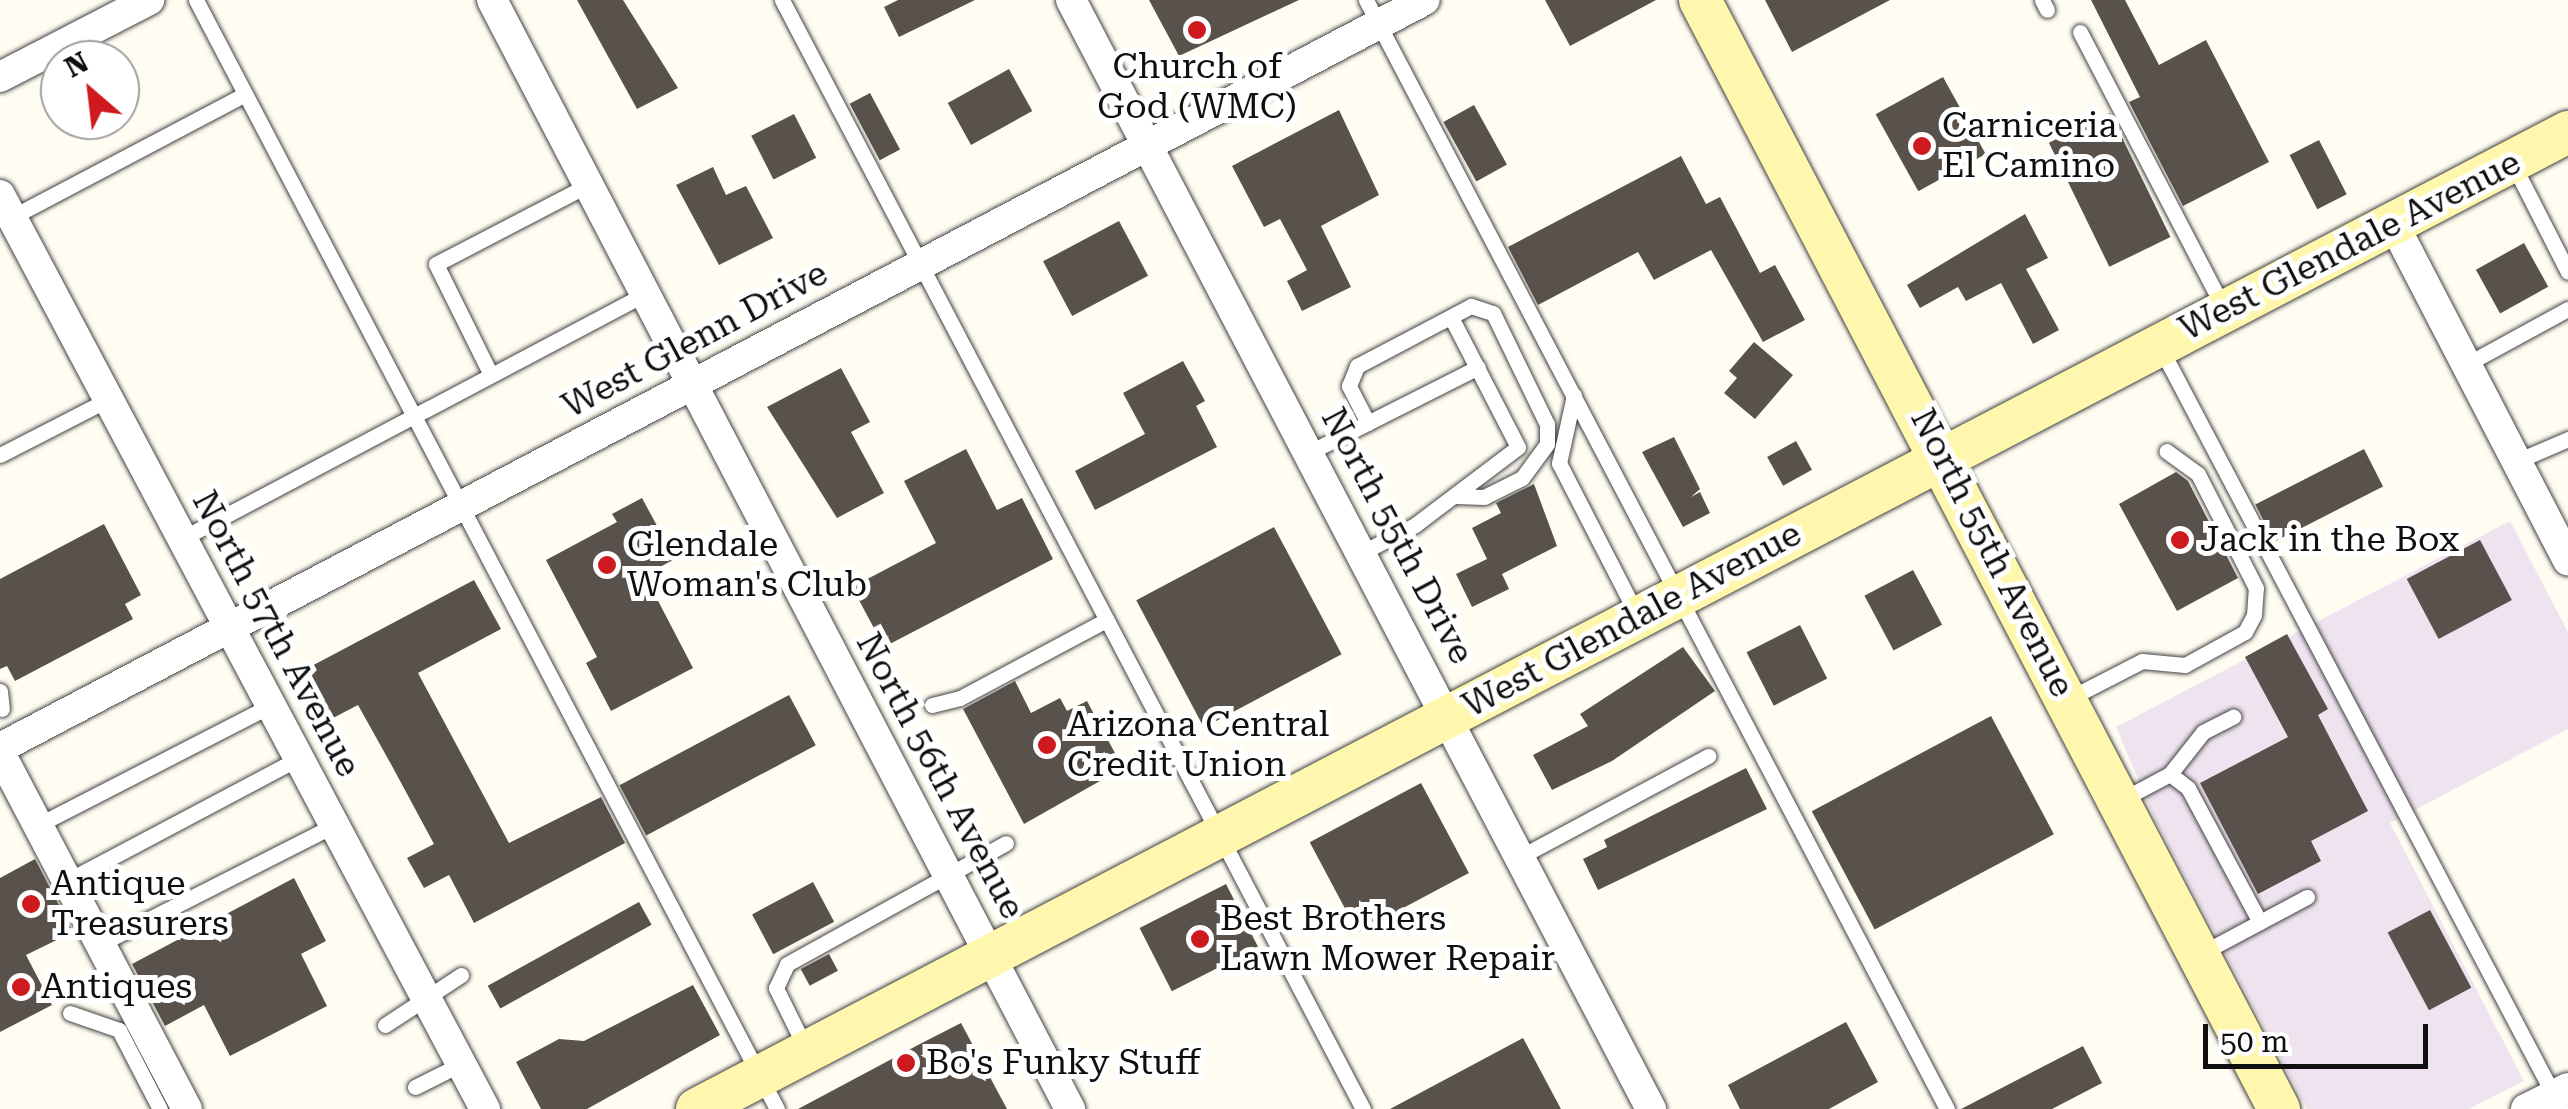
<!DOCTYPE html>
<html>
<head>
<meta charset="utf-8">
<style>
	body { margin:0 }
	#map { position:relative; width:2568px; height:1109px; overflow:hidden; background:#fffdf2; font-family:"Roboto Serif",serif }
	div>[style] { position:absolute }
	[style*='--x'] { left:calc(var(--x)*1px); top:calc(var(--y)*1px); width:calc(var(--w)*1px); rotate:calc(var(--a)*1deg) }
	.industrial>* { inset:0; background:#eee3ef }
	.building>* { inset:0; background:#59514b; transform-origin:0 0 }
	.roads { filter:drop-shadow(0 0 2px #424242) drop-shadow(0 0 2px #424242) }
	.lane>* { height:15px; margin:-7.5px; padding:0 7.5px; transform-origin:7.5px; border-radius:7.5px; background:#fff }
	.street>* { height:30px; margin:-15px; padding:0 15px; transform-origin:15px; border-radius:15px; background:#fff }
	.secondary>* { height:42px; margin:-21px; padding:0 21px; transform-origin:21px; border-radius:21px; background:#fff7ad }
	.dots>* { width:28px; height:28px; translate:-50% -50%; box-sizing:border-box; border:5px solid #fff; border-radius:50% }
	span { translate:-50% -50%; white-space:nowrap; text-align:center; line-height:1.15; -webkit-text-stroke:10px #fff; paint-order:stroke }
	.poi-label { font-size:35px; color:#0f0f0f }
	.left { translate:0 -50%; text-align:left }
	.street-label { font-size:35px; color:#0f0f0f }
	.north { position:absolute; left:40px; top:40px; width:100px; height:100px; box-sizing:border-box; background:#fff; border:2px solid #9f9f9f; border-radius:50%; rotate:332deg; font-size:28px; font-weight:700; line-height:40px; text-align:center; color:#0f0f0f }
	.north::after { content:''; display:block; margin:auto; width:35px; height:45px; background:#ce191e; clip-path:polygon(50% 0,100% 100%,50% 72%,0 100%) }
	.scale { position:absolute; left:2203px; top:1024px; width:225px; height:45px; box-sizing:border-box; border:5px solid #0f0f0f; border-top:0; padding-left:12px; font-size:30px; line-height:35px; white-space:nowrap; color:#0f0f0f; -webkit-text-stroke:8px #fff; paint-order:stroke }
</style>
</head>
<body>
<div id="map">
	<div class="industrial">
		<div style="clip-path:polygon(2510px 521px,2568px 632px,2568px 729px,2390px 823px,2524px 1081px,2469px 1109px,2307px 1109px,2156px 821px,2116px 727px)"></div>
	</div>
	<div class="building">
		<div style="clip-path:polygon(577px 0,623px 0,678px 88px,637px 109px)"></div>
		<div style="clip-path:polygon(898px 0,975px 0,899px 37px,884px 7px)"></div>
		<div style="clip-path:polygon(1149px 0,1299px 0,1179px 56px)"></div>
		<div style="clip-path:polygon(1545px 0,1656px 0,1570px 46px)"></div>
		<div style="clip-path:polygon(1765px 0,1890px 0,1792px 52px)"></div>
		<div style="clip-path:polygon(2091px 0,2125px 0,2159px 65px,2206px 40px,2269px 162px,2183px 206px,2129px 102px,2140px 97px)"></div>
		<div style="left:1009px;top:69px;width:48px;height:70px;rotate:61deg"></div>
		<div style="left:1943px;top:77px;width:88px;height:77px;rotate:61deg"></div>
		<div style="left:870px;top:93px;width:64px;height:23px;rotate:62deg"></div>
		<div style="left:1474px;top:105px;width:68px;height:35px;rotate:61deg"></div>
		<div style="clip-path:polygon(1339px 110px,1379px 195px,1321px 226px,1351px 287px,1302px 311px,1287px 281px,1307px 270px,1280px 219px,1264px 227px,1232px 166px)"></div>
		<div style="left:2110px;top:113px;width:138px;height:68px;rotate:64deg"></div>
		<div style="left:794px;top:114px;width:49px;height:48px;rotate:63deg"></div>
		<div style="left:2319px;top:140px;width:61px;height:33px;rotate:63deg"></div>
		<div style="clip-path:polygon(1681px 156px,1706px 204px,1720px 197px,1760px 273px,1775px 265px,1805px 320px,1763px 342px,1711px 250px,1654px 280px,1638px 252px,1538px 305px,1508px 247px)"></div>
		<div style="clip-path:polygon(713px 167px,726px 195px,746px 186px,773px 238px,719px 265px,676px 185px)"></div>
		<div style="clip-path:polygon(2025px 214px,2048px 258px,2026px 269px,2059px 330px,2033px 344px,2001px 283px,1966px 301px,1958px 287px,1920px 308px,1907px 285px)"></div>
		<div style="left:1119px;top:221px;width:62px;height:86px;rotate:62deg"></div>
		<div style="left:2524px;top:243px;width:50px;height:55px;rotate:61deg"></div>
		<div style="clip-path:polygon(1754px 342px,1793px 375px,1755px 419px,1724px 393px,1737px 378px,1729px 371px)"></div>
		<div style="clip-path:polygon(1183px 361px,1205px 401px,1196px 406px,1217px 447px,1095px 510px,1075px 471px,1145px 434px,1123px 393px)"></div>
		<div style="clip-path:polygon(841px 368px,870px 422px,851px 432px,884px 493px,837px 518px,767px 407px)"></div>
		<div style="clip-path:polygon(1674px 437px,1700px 489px,1691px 497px,1700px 492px,1710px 513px,1683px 527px,1642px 452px)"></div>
		<div style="left:1796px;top:441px;width:33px;height:33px;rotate:61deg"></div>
		<div style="clip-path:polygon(966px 449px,997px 510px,1022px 498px,1053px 559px,884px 647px,852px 587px,936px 543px,904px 481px)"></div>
		<div style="left:2364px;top:449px;width:42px;height:122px;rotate:63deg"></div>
		<div style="clip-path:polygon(2176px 472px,2188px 481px,2238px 578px,2177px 611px,2119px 504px)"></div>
		<div style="clip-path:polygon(1534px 484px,1557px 546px,1502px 574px,1509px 589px,1472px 607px,1456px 574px,1487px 559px,1472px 528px,1501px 513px,1496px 503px)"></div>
		<div style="clip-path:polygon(642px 498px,675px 559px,656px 569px,665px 588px,654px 593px,693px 668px,611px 711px,586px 663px,597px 657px,546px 560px,617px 522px,612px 514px)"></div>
		<div style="clip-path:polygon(104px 524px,141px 595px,125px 604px,133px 619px,15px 681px,7px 666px,0 669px,0 579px)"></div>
		<div style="left:1274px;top:527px;width:144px;height:156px;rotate:62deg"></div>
		<div style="left:2480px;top:540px;width:68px;height:83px;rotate:62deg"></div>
		<div style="left:1913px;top:570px;width:62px;height:55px;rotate:62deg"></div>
		<div style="clip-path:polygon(474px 580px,501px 629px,418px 673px,509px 843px,601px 797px,625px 843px,474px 923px,449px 875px,424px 888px,407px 858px,434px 844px,392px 766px,358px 705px,333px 718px,306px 669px)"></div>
		<div style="left:1800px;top:625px;width:60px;height:60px;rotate:63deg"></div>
		<div style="clip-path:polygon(2287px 634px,2328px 709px,2318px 715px,2368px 811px,2311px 841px,2321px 861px,2258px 894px,2200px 783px,2288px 737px,2245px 657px)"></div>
		<div style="clip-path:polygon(1683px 647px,1715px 691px,1612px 761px,1552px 790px,1533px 755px,1588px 726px,1580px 714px)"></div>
		<div style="clip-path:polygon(1015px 681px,1031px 713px,1060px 698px,1067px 711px,1087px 701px,1123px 768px,1024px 824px,963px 709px)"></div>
		<div style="left:789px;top:695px;width:57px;height:192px;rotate:62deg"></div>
		<div style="left:1991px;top:716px;width:134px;height:203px;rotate:62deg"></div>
		<div style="clip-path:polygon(1746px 768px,1767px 809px,1598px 890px,1583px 859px,1607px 847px,1604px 840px)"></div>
		<div style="left:1421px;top:783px;width:102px;height:126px;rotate:62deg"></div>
		<div style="clip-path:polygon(35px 859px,73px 932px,26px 955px,52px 1005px,0 1032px,0 878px)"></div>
		<div style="clip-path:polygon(294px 878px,326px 941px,301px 954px,327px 1006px,230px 1056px,204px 1005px,165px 1026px,132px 964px)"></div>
		<div style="left:813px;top:882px;width:45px;height:69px;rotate:62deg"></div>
		<div style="left:1226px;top:884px;width:71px;height:97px;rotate:63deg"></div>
		<div style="left:639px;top:902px;width:26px;height:173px;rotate:61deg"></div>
		<div style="left:2430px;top:910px;width:88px;height:48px;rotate:62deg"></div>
		<div style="left:829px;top:954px;width:19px;height:32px;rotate:62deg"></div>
		<div style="clip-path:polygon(693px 985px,720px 1035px,587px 1109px,541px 1109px,516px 1062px,559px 1039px,584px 1041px)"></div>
		<div style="clip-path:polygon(1846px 1022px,1878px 1082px,1829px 1109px,1740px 1109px,1728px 1085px)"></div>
		<div style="clip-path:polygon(961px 1023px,1007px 1109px,798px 1109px,918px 1045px)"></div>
		<div style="clip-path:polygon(1523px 1038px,1561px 1109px,1390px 1109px)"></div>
		<div style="clip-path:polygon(2083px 1046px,2102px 1083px,2052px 1109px,1961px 1109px)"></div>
	</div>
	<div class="roads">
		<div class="lane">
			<div style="--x:196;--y:0;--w:1252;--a:62.35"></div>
			<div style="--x:782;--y:0;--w:1252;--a:62.35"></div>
			<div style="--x:1366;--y:0;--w:1252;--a:62.35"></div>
			<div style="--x:2042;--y:0;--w:11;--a:63"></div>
			<div style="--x:2080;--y:32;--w:310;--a:62.5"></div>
			<div style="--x:2513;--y:164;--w:121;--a:63"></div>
			<div style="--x:12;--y:217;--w:263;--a:-27.8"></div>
			<div style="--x:2160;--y:347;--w:861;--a:62.24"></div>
			<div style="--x:2467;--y:364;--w:115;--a:-28.6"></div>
			<div style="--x:491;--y:375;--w:124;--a:-116.4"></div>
			<div style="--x:436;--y:264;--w:171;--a:-27.5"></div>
			<div style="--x:1574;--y:395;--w:70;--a:102.4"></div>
			<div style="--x:1559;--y:463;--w:171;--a:62.8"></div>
			<div style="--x:1368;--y:423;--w:42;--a:-117.2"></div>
			<div style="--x:1349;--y:386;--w:22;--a:-68"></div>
			<div style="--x:1357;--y:366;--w:129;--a:-27.8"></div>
			<div style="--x:1471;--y:306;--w:23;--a:18"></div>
			<div style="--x:1493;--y:313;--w:123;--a:64.1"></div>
			<div style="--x:1547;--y:424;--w:20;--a:90"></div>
			<div style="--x:1547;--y:444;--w:42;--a:126.3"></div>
			<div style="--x:1522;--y:478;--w:42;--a:153.4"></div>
			<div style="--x:1484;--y:497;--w:28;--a:-178"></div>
			<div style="--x:1310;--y:452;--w:188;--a:-26.8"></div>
			<div style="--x:0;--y:455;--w:123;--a:-27.2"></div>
			<div style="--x:2517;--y:461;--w:56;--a:-23.3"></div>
			<div style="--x:183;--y:538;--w:522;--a:-27.84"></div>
			<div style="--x:1363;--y:552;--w:59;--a:-27.4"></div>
			<div style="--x:1415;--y:525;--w:129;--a:-37.1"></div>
			<div style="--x:1518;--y:447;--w:146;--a:-117.3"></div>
			<div style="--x:0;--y:691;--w:18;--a:84"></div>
			<div style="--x:2070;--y:698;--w:81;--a:-27.2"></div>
			<div style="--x:2142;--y:661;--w:43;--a:5.3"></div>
			<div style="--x:2185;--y:665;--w:68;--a:-28.8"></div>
			<div style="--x:2245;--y:632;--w:19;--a:-62"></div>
			<div style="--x:2254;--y:615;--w:27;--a:-86"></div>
			<div style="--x:2256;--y:588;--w:128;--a:-117"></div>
			<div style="--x:2198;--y:474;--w:39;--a:-144"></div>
			<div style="--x:932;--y:705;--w:29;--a:-14"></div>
			<div style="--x:960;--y:698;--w:166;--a:-28.1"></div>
			<div style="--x:2170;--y:774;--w:23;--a:38"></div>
			<div style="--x:2188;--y:788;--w:152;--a:61.8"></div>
			<div style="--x:2123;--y:799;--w:53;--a:-28"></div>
			<div style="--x:2170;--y:774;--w:53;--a:-51.8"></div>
			<div style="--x:2203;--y:732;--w:34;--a:-27"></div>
			<div style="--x:38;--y:825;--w:262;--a:-27.2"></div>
			<div style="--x:1518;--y:858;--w:216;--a:-28.2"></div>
			<div style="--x:67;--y:881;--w:263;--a:-27.9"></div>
			<div style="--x:100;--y:944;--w:263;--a:-26.9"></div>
			<div style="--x:2202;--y:953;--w:119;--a:-28.1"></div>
			<div style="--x:70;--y:1013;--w:52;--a:19.1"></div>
			<div style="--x:119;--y:1030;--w:89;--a:62.6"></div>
			<div style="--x:385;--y:1025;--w:91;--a:-33.3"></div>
			<div style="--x:806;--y:1049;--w:68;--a:-116.2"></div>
			<div style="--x:776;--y:988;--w:26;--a:-65"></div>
			<div style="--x:787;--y:964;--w:250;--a:-28.9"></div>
			<div style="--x:415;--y:1087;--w:51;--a:-26.6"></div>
		</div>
		<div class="street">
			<div style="--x:492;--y:0;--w:1251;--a:62.47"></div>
			<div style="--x:1071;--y:0;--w:1252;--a:62.39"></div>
			<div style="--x:0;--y:77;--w:168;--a:-27.3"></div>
			<div style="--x:0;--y:195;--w:1035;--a:62.05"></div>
			<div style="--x:2393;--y:223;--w:380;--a:62.6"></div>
			<div style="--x:0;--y:748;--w:1609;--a:-27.7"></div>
			<div style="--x:0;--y:753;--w:402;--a:62.3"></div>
			<div style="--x:2526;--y:1109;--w:47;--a:-26.6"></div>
		</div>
		<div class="secondary">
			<div style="--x:1700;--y:0;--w:1251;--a:62.43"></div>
			<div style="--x:697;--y:1109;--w:2111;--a:-27.57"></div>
		</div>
	</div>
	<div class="dots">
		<div style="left:1197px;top:30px;background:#ce191e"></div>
		<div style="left:1922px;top:146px;background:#ce191e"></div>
		<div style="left:2180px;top:540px;background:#ce191e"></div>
		<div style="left:607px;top:565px;background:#ce191e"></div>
		<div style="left:1047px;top:745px;background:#ce191e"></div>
		<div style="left:31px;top:904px;background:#ce191e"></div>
		<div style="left:1200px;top:939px;background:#ce191e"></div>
		<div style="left:21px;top:987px;background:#ce191e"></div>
		<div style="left:906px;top:1063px;background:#ce191e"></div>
	</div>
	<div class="poi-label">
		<span style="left:1197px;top:87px">Church of<br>God (WMC)</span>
		<span class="left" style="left:1942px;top:146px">Carniceria<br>El Camino</span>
		<span class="left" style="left:2200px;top:540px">Jack in the Box</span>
		<span class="left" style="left:627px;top:565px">Glendale<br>Woman's Club</span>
		<span class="left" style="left:1067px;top:745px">Arizona Central<br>Credit Union</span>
		<span class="left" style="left:51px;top:904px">Antique<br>Treasurers</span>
		<span class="left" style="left:1220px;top:939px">Best Brothers<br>Lawn Mower Repair</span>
		<span class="left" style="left:41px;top:987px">Antiques</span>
		<span class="left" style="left:926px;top:1063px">Bo's Funky Stuff</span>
	</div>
	<div class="street-label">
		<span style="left:2350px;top:246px;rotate:-27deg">West Glendale Avenue</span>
		<span style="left:695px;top:340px;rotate:-28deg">West Glenn Drive</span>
		<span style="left:1397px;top:536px;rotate:62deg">North 55th Drive</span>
		<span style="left:1992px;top:553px;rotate:63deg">North 55th Avenue</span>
		<span style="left:1632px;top:620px;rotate:-28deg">West Glendale Avenue</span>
		<span style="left:276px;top:634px;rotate:62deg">North 57th Avenue</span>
		<span style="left:940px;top:776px;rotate:62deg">North 56th Avenue</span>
	</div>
	<div class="north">N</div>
	<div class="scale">50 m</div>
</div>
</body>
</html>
